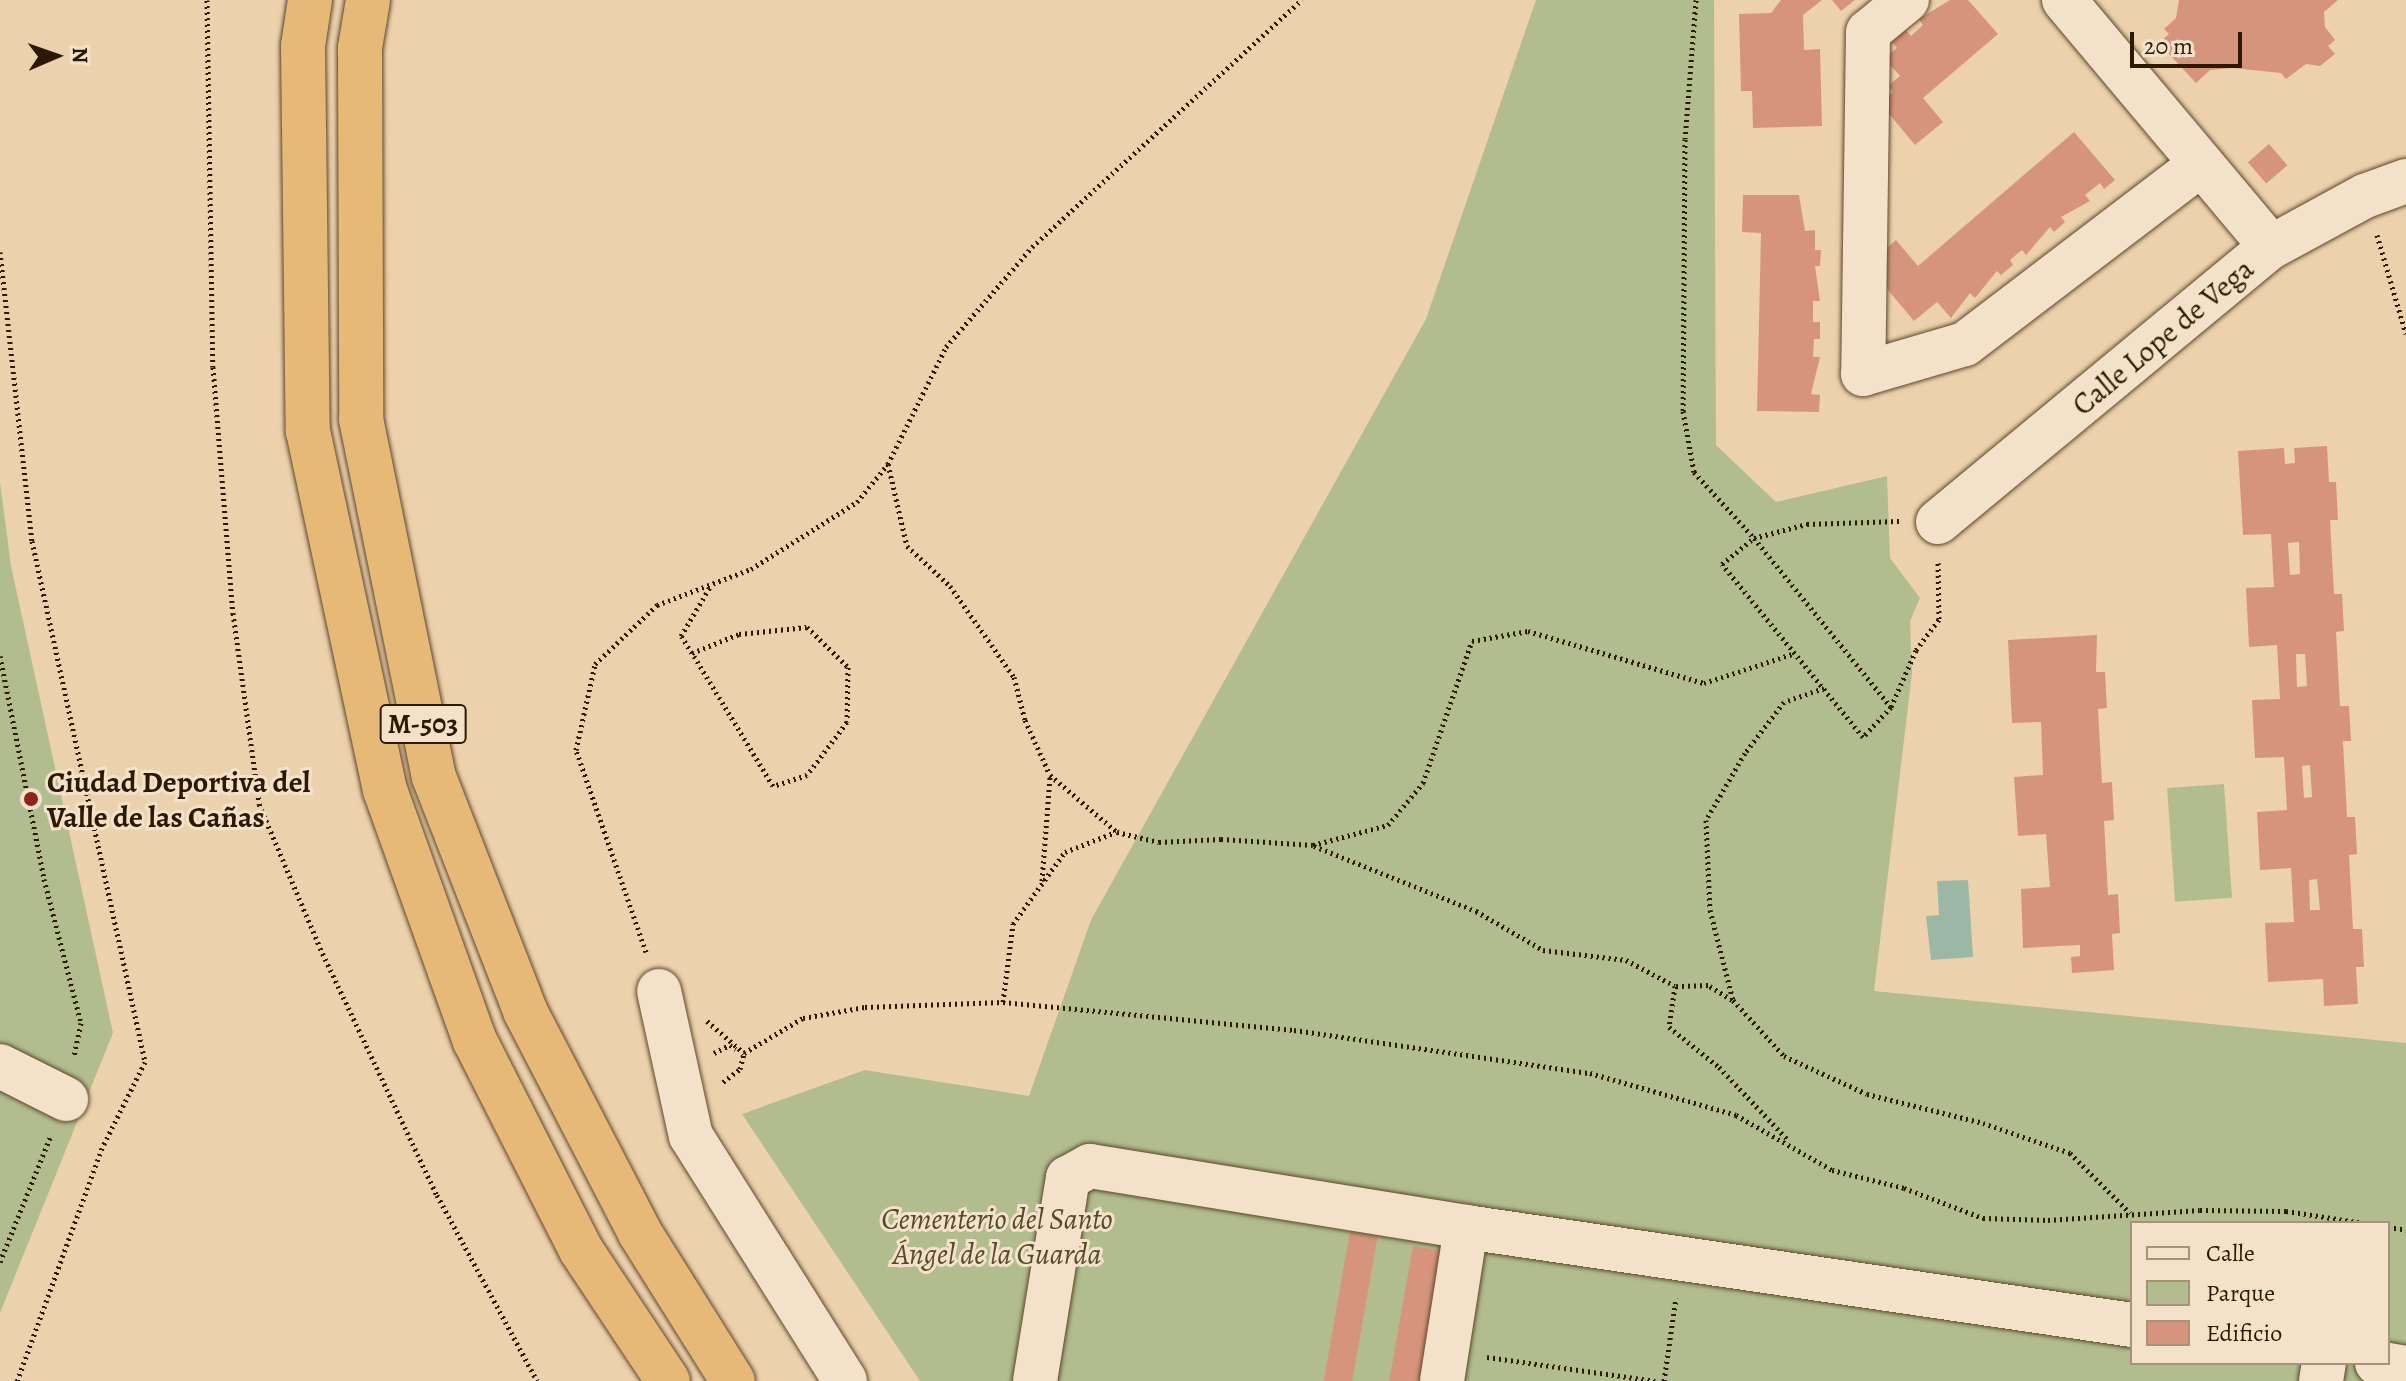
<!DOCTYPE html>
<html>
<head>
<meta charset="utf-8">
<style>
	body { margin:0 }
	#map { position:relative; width:2406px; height:1381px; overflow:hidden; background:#ecd2ac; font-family:Alegreya,serif }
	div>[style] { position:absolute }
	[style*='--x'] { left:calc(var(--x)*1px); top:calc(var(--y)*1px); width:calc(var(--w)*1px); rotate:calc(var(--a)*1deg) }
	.green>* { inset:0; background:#b1bd8e; transform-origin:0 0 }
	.water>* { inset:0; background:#9ab8a5 }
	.building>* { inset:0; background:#d7947c; transform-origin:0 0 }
	.path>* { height:5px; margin-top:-2.5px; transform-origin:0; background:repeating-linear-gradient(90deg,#2d1901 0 2px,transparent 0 6px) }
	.roads { filter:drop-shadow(0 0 2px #5d472c) drop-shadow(0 0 2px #5d472c) }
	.minor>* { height:44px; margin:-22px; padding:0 22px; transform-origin:22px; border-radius:22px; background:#f3e2c9 }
	.highway>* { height:44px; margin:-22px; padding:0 22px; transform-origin:22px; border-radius:22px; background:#e6b976 }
	.dots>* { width:22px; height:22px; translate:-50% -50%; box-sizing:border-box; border:4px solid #f3e2c9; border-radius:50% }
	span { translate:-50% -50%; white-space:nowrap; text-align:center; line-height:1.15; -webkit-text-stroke:6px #f3e2c9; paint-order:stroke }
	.shield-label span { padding:2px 6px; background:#f3e2c9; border:2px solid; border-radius:6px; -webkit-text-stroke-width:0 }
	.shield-label { font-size:28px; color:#2d1901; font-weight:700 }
	.street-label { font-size:30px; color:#2d1901 }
	.poi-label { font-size:30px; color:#2d1901; font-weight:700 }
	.left { translate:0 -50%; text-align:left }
	.park-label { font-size:30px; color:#554a2b; font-style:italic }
	.legend { position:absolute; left:2130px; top:1221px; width:260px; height:144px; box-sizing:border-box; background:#f3e2c9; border:2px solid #a49279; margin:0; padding:10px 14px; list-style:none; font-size:24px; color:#2d1901 }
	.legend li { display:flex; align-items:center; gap:16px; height:40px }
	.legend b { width:40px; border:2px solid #a49279 }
	.north { position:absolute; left:16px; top:16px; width:80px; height:80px; -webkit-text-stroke:6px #f3e2c9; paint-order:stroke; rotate:88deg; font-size:22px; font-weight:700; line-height:32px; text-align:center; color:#2d1901 }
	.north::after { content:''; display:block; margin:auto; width:28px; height:36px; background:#2d1901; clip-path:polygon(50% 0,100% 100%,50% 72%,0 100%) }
	.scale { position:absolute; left:2130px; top:32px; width:112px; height:36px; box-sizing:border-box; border:4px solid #2d1901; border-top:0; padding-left:10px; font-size:24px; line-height:28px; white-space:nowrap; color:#2d1901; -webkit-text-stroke:6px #f3e2c9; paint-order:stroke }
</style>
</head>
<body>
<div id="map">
	<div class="green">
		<div style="clip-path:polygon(evenodd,1536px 0,1714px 0,1716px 445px,1776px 502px,1887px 476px,1890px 558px,1920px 598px,1910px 621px,1912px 673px,1874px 991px,2406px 1043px,2406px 1381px,920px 1381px,742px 1114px,865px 1070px,1029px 1096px,1091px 920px,1426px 319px,1536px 0,2132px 1223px,2388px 1223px,2388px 1363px,2132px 1363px,2132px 1223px)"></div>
		<div style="clip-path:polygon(0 482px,11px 566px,113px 1033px,0 1313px)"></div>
		<div style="left:2224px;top:784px;width:114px;height:57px;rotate:86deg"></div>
	</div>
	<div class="water">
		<div style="clip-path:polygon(1968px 880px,1973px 957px,1931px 960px,1926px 916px,1939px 915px,1937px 881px)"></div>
	</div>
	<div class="building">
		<div style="clip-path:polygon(1781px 0,1822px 0,1803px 15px,1804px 50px,1820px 49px,1822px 126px,1753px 128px,1752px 91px,1741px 91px,1739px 14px,1771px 13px)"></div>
		<div style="clip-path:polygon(1832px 0,1855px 0,1841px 11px)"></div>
		<div style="clip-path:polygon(1950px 0,1968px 0,1998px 34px,1923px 98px,1943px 122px,1915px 145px,1880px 103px,1893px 92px,1888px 86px,1900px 76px,1884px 58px,1897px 48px,1892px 42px,1906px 30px,1911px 36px,1923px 25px,1919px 19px)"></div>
		<div style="clip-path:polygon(2179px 0,2338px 0,2324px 12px,2325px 27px,2335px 40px,2328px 46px,2335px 54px,2320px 66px,2306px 64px,2286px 79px,2281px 73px,2233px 68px,2210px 70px,2196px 83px,2159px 43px,2169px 34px,2164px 29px,2176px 18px)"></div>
		<div style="clip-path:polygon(2074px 132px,2115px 180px,2104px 189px,2100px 183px,2085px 195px,2090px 201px,2061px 217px,2065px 222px,2054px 232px,2050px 227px,2026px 255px,2022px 250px,2010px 260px,2013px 265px,2001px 275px,1997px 271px,1975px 298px,1970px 293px,1951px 318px,1937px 302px,1914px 321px,1867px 265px,1896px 240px,1918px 266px)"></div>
		<div style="left:2269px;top:144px;width:28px;height:28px;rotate:49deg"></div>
		<div style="clip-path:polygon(1743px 195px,1799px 195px,1805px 231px,1815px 230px,1815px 250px,1821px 250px,1820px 266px,1815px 266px,1820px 301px,1813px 301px,1813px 322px,1820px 322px,1820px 339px,1814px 339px,1813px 357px,1820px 357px,1811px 394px,1820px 395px,1819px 412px,1757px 411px,1761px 233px,1742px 232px)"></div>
		<div style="clip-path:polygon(evenodd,2327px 446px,2329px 482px,2336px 482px,2338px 520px,2330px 520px,2334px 594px,2342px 594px,2344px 631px,2336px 632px,2340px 706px,2349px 706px,2351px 741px,2343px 741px,2347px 817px,2355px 817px,2357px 854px,2349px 855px,2353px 929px,2362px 929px,2364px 967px,2356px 967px,2358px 1004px,2324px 1006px,2323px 979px,2268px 982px,2265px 923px,2294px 922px,2291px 868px,2260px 870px,2257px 812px,2287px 810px,2284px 757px,2255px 758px,2252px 700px,2280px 699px,2277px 645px,2249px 647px,2246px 588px,2274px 587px,2271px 534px,2243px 535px,2238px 451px,2284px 448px,2285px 464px,2295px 463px,2294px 448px,2327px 446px,2299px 542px,2300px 574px,2290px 575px,2288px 543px,2299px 542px,2327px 446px,2296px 654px,2305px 654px,2307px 686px,2297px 687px,2296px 654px,2327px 446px,2310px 765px,2312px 797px,2304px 798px,2302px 766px,2310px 765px,2327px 446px,2317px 879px,2320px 910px,2310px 910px,2309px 880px,2317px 879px)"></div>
		<div style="clip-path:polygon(2097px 635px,2096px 672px,2105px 672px,2107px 708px,2098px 709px,2102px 783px,2112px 782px,2114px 820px,2104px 821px,2108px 895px,2118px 894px,2120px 933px,2112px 934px,2114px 970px,2072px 973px,2071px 957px,2080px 956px,2080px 945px,2023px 948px,2021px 889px,2050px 887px,2046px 834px,2018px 836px,2014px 777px,2043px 775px,2041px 722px,2012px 723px,2008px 640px)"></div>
		<div style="left:1350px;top:1232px;width:28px;height:151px;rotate:10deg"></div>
		<div style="left:1413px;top:1246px;width:29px;height:137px;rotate:10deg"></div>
	</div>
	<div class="path">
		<div style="--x:207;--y:0;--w:367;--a:89.1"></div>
		<div style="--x:213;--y:367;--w:247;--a:85.4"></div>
		<div style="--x:233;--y:613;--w:193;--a:82.2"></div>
		<div style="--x:259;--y:804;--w:156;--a:67"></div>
		<div style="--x:320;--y:948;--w:273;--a:64.7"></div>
		<div style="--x:437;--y:1195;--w:211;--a:61.7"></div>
		<div style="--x:1696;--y:0;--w:139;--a:94.5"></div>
		<div style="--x:1685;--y:139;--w:272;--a:90.4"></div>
		<div style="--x:1683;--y:411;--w:62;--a:79.8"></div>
		<div style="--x:1694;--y:472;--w:89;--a:47.7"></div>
		<div style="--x:1754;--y:538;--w:218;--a:51"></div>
		<div style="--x:1891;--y:707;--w:41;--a:133"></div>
		<div style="--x:1863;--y:737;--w:223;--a:-129.2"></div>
		<div style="--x:1722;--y:564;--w:41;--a:-39.1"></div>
		<div style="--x:1754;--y:538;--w:55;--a:-14.8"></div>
		<div style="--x:1807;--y:524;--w:92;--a:-1.9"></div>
		<div style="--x:2377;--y:235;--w:103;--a:73.7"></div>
		<div style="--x:0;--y:252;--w:291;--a:83.7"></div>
		<div style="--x:32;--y:541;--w:533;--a:77.76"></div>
		<div style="--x:145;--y:1062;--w:96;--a:116.6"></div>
		<div style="--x:102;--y:1148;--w:248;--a:110"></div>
		<div style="--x:888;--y:464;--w:84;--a:77"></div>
		<div style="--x:907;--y:546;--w:59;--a:42.9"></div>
		<div style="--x:950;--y:586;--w:111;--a:54.9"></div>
		<div style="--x:1014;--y:677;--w:44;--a:75.7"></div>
		<div style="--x:1025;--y:720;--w:60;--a:65.6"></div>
		<div style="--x:1050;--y:775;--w:88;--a:40.4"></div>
		<div style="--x:1117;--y:832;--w:43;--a:13.4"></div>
		<div style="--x:1159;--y:842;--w:62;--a:-2.8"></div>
		<div style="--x:1221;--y:839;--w:92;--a:3.7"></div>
		<div style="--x:1313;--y:845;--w:78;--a:-14.9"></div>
		<div style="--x:1388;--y:825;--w:55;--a:-50.2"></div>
		<div style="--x:1423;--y:783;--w:150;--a:-71"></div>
		<div style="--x:1472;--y:641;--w:57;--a:-10.1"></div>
		<div style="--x:1528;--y:631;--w:184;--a:16.5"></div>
		<div style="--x:1704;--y:683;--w:96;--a:-18.2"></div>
		<div style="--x:692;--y:653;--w:51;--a:-22"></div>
		<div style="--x:739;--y:634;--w:68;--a:-5.9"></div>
		<div style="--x:807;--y:627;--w:57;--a:44.3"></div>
		<div style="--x:848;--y:667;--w:55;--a:91"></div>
		<div style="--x:847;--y:722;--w:66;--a:127"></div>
		<div style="--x:807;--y:775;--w:36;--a:162"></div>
		<div style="--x:773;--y:786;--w:156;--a:-121.3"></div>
		<div style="--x:692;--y:653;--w:19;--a:-122"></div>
		<div style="--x:682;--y:637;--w:1;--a:-135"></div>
		<div style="--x:681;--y:636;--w:59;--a:-59.5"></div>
		<div style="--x:0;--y:656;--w:227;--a:78.8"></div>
		<div style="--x:44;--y:879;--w:149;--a:75.6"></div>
		<div style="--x:81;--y:1023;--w:35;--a:102"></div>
		<div style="--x:1824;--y:688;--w:42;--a:160.7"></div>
		<div style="--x:1784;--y:702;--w:64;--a:127.4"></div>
		<div style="--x:1745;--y:753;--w:78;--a:120.2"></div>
		<div style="--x:1706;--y:820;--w:90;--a:87.5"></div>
		<div style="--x:1710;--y:910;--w:93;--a:75.7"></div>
		<div style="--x:1733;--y:1000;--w:76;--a:47.7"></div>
		<div style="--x:1784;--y:1056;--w:91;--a:24.6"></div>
		<div style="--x:1867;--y:1094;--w:120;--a:14"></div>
		<div style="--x:1983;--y:1123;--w:92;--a:19"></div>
		<div style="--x:2070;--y:1153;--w:85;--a:45"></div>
		<div style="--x:1891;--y:707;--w:62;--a:-66.3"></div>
		<div style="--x:1916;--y:650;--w:39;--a:-53"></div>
		<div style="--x:1939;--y:619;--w:59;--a:-91"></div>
		<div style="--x:1314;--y:846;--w:175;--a:21.9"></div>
		<div style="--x:1476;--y:911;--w:78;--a:30.2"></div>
		<div style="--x:1543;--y:950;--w:84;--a:6.9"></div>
		<div style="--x:1626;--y:960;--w:55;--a:28"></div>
		<div style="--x:1042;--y:881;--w:105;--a:-85.6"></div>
		<div style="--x:646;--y:952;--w:214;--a:-109.1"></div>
		<div style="--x:576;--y:750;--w:88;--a:-77.5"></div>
		<div style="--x:595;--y:664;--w:86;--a:-43.6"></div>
		<div style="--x:657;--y:605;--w:101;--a:-21"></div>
		<div style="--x:751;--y:569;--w:125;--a:-32.3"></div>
		<div style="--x:857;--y:502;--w:49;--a:-50.8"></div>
		<div style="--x:888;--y:464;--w:131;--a:-63.6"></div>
		<div style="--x:946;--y:347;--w:132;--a:-49.3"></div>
		<div style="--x:1032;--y:247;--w:366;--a:-42.5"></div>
		<div style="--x:1732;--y:1000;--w:28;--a:-148"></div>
		<div style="--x:1708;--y:985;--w:33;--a:178"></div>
		<div style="--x:1675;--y:986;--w:41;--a:98.3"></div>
		<div style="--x:1669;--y:1027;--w:64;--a:38.7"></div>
		<div style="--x:1719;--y:1067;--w:99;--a:46.6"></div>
		<div style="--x:1003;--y:1002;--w:79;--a:-82.7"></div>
		<div style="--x:1013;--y:924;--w:89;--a:-54.2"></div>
		<div style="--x:1065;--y:852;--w:55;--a:-21.4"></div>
		<div style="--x:707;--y:1021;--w:49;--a:40.9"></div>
		<div style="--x:714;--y:1053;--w:18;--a:-27"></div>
		<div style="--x:730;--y:1045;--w:7;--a:34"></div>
		<div style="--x:723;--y:1082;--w:21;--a:-37"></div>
		<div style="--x:740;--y:1069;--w:16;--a:-76"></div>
		<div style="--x:744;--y:1053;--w:69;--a:-30.7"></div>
		<div style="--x:803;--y:1018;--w:63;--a:-10.1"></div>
		<div style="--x:865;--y:1007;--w:138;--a:-2.1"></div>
		<div style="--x:1003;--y:1002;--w:292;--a:5.5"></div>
		<div style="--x:1294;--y:1030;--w:299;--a:8.3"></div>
		<div style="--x:1590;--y:1073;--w:152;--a:16"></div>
		<div style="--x:1736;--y:1115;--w:111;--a:29.8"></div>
		<div style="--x:1832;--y:1170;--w:74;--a:14"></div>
		<div style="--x:1904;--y:1188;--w:85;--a:20.8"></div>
		<div style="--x:1983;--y:1218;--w:65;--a:1.8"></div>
		<div style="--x:2048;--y:1220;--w:152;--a:-3.8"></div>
		<div style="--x:2200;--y:1210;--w:86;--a:0.7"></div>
		<div style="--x:2286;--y:1211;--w:78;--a:8.9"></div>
		<div style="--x:2388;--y:1227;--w:18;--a:9"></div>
		<div style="--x:0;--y:1262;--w:137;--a:-68.1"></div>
		<div style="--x:1487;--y:1357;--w:170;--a:8.1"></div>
		<div style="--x:1664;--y:1381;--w:84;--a:-81.8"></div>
	</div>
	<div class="roads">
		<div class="minor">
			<div style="--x:1907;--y:0;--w:50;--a:140.6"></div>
			<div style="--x:1868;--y:32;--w:342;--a:90.8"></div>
			<div style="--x:1863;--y:374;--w:106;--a:-16.4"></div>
			<div style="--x:1965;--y:344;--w:297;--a:-37.3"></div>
			<div style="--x:2064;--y:0;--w:322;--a:50"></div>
			<div style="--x:1938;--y:522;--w:432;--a:-39.6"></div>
			<div style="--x:2271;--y:247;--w:107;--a:-28.5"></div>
			<div style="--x:2365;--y:196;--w:44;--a:-20.1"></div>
			<div style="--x:659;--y:991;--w:148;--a:77.6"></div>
			<div style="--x:691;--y:1136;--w:289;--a:57.8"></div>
			<div style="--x:0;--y:1066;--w:74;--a:26.6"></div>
			<div style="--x:2377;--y:1363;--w:29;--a:10"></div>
			<div style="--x:1035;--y:1381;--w:206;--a:-80.8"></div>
			<div style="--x:1068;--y:1178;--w:25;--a:-29"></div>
			<div style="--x:1090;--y:1166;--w:381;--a:9.2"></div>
			<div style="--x:1442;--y:1381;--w:156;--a:-81.1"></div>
			<div style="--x:1466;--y:1227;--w:673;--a:8.37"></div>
			<div style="--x:2321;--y:1381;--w:18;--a:-81"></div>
		</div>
		<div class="highway">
			<div style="--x:310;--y:0;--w:47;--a:98.7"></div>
			<div style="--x:303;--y:46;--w:385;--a:89.3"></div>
			<div style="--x:308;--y:431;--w:367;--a:77.9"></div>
			<div style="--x:385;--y:790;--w:267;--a:70.3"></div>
			<div style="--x:475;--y:1041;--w:234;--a:63.1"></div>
			<div style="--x:581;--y:1250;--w:157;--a:56.4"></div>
			<div style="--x:368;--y:0;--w:49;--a:99.5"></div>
			<div style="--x:360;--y:48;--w:371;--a:89.8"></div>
			<div style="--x:361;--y:419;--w:365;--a:78.5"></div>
			<div style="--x:434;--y:777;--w:251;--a:68.7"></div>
			<div style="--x:525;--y:1011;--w:250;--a:62.6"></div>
			<div style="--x:640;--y:1233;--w:175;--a:57.9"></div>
		</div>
	</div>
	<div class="dots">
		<div style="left:31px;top:799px;background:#8f2418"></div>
	</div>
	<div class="shield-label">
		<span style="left:423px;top:724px">M-503</span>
	</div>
	<div class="street-label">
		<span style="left:2163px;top:337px;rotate:-40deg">Calle Lope de Vega</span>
	</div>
	<div class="poi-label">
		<span class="left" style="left:47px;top:799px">Ciudad Deportiva del<br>Valle de las Cañas</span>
	</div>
	<div class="park-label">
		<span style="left:997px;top:1236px">Cementerio del Santo<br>Ángel de la Guarda</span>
	</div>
	<ul class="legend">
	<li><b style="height:10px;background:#f3e2c9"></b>Calle</li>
	<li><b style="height:22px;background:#b1bd8e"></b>Parque</li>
	<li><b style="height:22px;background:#d7947c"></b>Edificio</li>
	</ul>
	<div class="north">N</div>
	<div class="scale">20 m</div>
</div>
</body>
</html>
